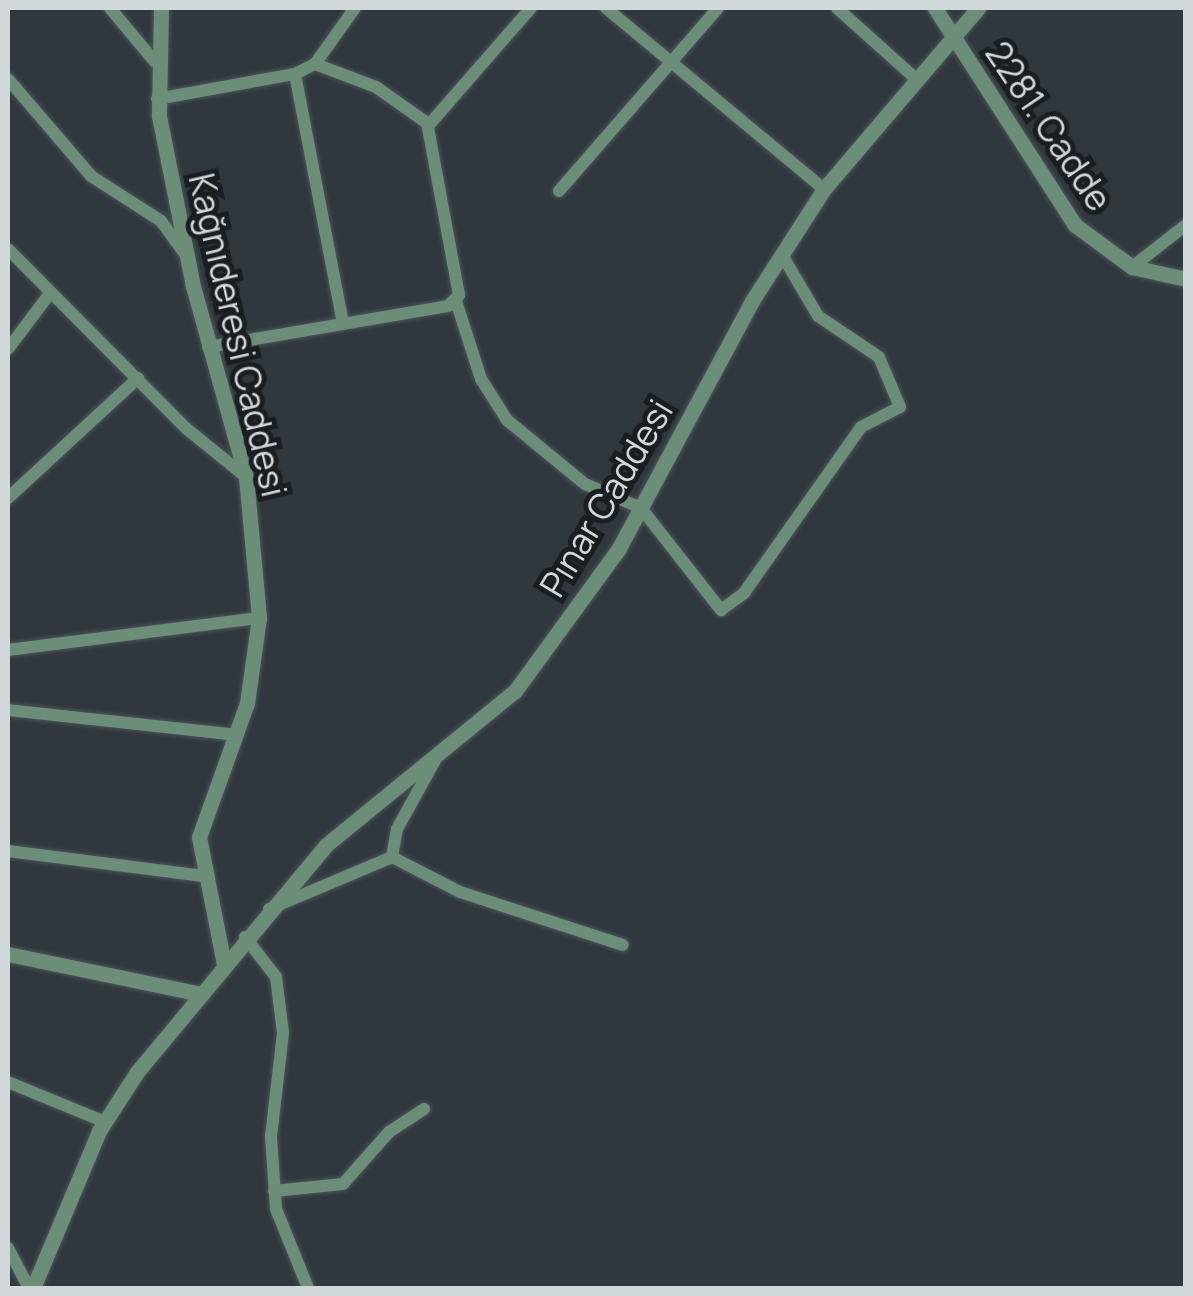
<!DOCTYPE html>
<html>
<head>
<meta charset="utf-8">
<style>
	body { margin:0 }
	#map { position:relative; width:1193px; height:1296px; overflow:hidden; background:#30373d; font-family:Manrope,sans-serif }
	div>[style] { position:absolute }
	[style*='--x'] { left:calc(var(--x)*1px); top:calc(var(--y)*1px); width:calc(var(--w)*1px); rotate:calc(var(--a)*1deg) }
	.roads { filter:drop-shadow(0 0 2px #4d5459) drop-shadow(0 0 2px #4d5459) }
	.minor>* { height:12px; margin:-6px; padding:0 6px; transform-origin:6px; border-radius:6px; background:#6c8d77 }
	.tertiary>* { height:15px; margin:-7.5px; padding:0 7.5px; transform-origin:7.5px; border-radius:7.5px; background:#6c8d77 }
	span { translate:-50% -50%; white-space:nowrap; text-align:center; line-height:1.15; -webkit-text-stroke:10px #1b1e21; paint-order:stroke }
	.street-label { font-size:35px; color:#d2d7da }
	.frame { position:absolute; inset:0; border:10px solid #d2d7da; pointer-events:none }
</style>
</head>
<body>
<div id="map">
	<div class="roads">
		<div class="minor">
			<div style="--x:110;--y:8;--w:70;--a:50.2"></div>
			<div style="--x:606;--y:8;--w:283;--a:39.7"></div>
			<div style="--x:837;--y:8;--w:105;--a:41.9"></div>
			<div style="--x:295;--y:74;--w:254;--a:79.1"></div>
			<div style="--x:8;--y:79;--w:128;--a:49.4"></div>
			<div style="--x:91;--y:176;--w:83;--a:32.7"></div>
			<div style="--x:161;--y:221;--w:41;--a:54"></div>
			<div style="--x:157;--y:99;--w:140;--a:-10.3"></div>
			<div style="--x:295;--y:74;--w:22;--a:-27"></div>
			<div style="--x:315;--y:64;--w:69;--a:-54.5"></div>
			<div style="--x:428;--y:126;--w:157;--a:-48.9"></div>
			<div style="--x:559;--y:191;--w:242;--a:-49"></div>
			<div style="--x:8;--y:249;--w:254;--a:45.2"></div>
			<div style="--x:187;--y:429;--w:76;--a:39.1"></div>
			<div style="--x:1132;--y:267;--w:68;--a:-37.9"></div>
			<div style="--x:456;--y:301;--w:82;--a:72.2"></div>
			<div style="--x:481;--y:379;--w:49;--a:57.6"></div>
			<div style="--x:507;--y:420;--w:101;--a:39.4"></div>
			<div style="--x:585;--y:484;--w:61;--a:23.2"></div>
			<div style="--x:641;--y:508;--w:130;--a:51.9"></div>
			<div style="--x:721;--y:610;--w:29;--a:-36"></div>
			<div style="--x:744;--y:593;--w:203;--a:-54.8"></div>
			<div style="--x:861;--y:427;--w:44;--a:-27.1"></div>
			<div style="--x:900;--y:407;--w:54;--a:-112.8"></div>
			<div style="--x:879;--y:357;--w:73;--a:-146.1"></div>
			<div style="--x:818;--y:316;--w:71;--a:-120.5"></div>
			<div style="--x:208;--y:347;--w:243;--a:-9.7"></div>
			<div style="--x:448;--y:306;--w:16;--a:-45"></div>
			<div style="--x:459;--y:295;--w:175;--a:-100.5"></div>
			<div style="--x:427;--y:123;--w:62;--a:-144.8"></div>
			<div style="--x:376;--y:87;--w:65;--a:-159.3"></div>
			<div style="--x:8;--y:349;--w:71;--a:-53"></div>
			<div style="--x:8;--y:498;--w:177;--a:-42.7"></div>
			<div style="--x:8;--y:650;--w:253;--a:-7.3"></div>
			<div style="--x:8;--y:710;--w:230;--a:6.2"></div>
			<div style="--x:8;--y:851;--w:197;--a:7.3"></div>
			<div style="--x:392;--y:857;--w:28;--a:-80"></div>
			<div style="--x:397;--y:829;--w:85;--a:-61"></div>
			<div style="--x:269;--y:909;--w:134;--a:-22.9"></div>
			<div style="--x:392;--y:857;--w:76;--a:27.2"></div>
			<div style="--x:460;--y:892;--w:171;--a:18"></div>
			<div style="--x:245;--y:937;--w:51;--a:52.2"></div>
			<div style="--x:276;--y:977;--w:56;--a:82.9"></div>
			<div style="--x:283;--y:1033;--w:105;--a:96.6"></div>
			<div style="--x:271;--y:1137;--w:72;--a:86"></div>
			<div style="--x:276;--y:1209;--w:85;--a:67.9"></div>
			<div style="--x:8;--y:1082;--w:105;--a:22.4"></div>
			<div style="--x:274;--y:1191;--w:69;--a:-5.8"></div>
			<div style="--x:343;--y:1184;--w:69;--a:-48.5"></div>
			<div style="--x:389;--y:1132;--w:42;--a:-33.3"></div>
			<div style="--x:8;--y:1248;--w:45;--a:62.3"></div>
		</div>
		<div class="tertiary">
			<div style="--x:161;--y:8;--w:108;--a:91.1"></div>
			<div style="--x:159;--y:116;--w:173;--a:78.7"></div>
			<div style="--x:193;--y:286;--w:198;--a:74.5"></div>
			<div style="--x:246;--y:477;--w:142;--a:84.7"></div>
			<div style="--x:259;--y:618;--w:86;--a:98"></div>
			<div style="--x:247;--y:703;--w:142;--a:109.7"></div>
			<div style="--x:199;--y:837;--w:129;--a:78.9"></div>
			<div style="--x:935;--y:8;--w:258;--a:57.2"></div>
			<div style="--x:1075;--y:225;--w:71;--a:36.4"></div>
			<div style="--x:1132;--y:267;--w:55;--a:12.5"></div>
			<div style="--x:8;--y:954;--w:198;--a:11.7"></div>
			<div style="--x:33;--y:1288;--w:170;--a:-67.2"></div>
			<div style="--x:99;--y:1131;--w:70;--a:-57.2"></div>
			<div style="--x:137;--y:1072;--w:295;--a:-50.2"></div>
			<div style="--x:326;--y:845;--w:244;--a:-39.2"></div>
			<div style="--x:515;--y:691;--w:175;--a:-53.9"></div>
			<div style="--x:618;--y:550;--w:283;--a:-61.7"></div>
			<div style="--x:752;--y:301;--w:133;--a:-57.3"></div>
			<div style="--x:824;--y:189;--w:238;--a:-49.6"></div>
		</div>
	</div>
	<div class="street-label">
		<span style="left:1049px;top:126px;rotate:56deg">2281. Cadde</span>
		<span style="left:238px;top:335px;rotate:77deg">Kağnıderesi Caddesi</span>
		<span style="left:606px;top:498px;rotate:-59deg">Pınar Caddesi</span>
	</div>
	<div class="frame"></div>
</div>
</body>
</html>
